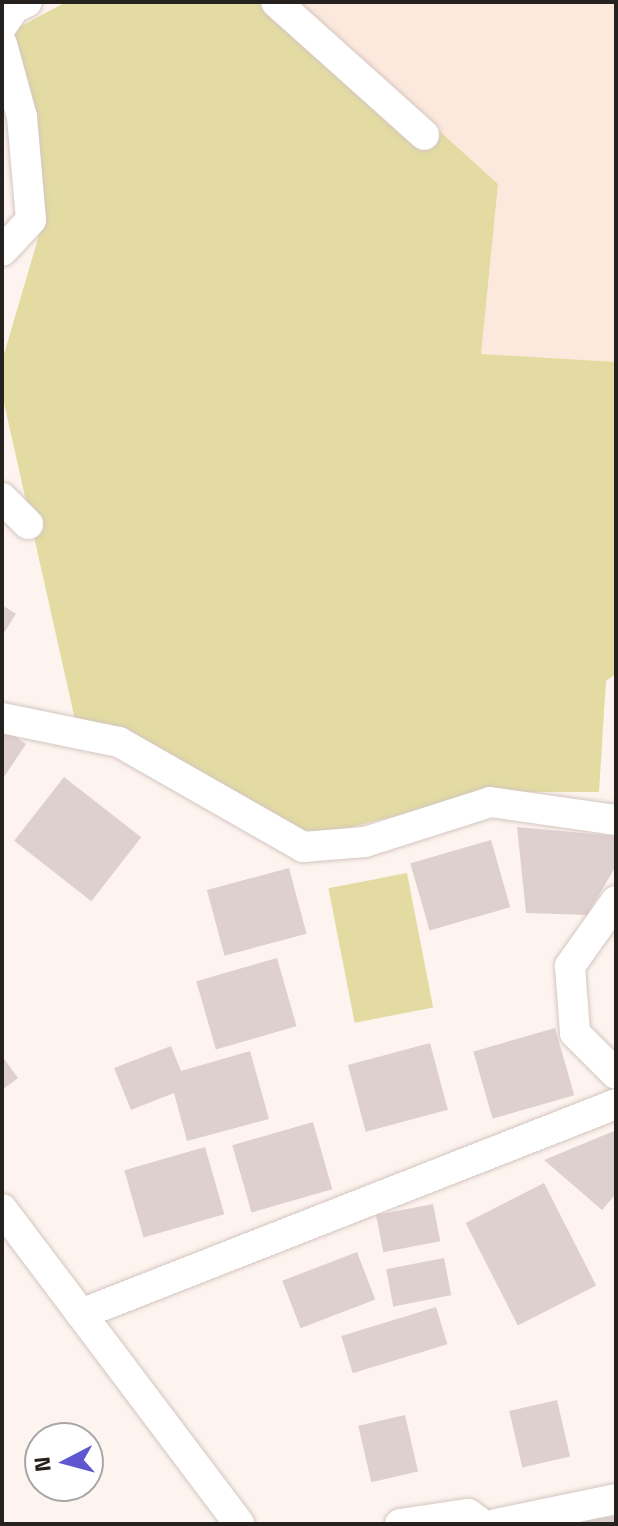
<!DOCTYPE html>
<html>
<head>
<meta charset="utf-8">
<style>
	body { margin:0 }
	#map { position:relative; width:618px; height:1526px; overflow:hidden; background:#fef4ef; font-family:"Titillium Web",sans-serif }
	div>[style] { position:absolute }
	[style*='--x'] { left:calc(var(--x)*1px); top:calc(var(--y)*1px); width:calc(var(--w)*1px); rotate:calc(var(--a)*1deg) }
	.built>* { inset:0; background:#fde8dd }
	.green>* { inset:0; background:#e3dba2; transform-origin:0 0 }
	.building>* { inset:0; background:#ded0ce; transform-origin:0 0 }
	.roads { filter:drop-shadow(0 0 2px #d3c6c0) drop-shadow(0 0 2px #d3c6c0) }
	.minor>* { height:30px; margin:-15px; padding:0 15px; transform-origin:15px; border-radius:15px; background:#fff }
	span { translate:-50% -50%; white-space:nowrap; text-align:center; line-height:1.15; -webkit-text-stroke:6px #fff; paint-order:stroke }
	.frame { position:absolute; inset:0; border:4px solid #25211e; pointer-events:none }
	.north { position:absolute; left:24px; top:1422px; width:80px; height:80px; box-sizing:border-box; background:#fff; border:2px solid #a8a6a5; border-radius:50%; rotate:264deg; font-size:22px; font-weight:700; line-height:32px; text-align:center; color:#25211e }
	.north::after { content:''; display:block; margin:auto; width:28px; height:36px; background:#5e57d0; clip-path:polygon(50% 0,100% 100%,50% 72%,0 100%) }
</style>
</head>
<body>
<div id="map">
	<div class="built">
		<div style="clip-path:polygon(297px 2px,616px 2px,616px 362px,480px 354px,498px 184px)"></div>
	</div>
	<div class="green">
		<div style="clip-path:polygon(66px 2px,297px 2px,498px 184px,481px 354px,616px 362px,616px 674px,606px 681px,599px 792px,489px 792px,309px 838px,76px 724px,2px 394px,2px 361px,44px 218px,10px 32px)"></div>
		<div style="left:407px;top:873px;width:137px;height:80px;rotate:79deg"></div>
	</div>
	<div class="building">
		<div style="clip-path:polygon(2px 605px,16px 614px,2px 636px)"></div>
		<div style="clip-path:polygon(2px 728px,26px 744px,2px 780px)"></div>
		<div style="left:64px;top:777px;width:98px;height:81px;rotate:38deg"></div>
		<div style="clip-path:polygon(517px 827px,616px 836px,616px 866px,587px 915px,526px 913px)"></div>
		<div style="left:491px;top:840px;width:70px;height:84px;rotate:74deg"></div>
		<div style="left:289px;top:868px;width:68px;height:85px;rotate:75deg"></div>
		<div style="left:277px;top:958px;width:71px;height:84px;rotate:74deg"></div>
		<div style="left:555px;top:1028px;width:70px;height:85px;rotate:74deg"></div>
		<div style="left:430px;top:1043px;width:69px;height:85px;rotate:75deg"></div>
		<div style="clip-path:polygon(171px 1046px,181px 1071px,250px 1051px,269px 1119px,187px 1141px,174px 1093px,131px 1110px,114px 1068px)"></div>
		<div style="clip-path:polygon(2px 1056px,18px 1078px,2px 1090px)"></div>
		<div style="left:313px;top:1122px;width:70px;height:84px;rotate:74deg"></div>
		<div style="clip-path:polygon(614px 1131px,616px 1194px,602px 1210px,544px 1160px)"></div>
		<div style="left:205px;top:1147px;width:70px;height:84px;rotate:74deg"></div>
		<div style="left:544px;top:1183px;width:115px;height:88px;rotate:63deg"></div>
		<div style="left:433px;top:1204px;width:38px;height:58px;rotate:79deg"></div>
		<div style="left:357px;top:1252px;width:51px;height:80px;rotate:69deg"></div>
		<div style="left:444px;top:1258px;width:38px;height:59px;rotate:79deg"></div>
		<div style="left:436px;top:1307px;width:39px;height:99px;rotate:73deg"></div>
		<div style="left:557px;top:1400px;width:58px;height:49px;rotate:77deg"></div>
		<div style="left:405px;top:1415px;width:58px;height:48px;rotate:77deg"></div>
		<div style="clip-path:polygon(616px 1516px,616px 1524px,577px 1524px,577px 1522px)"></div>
	</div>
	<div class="roads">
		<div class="minor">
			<div style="--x:276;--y:2;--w:199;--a:41.9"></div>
			<div style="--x:2;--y:26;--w:22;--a:-56"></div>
			<div style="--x:14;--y:8;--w:14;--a:-25"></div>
			<div style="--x:2;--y:44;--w:76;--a:74.7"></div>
			<div style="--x:22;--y:117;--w:103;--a:85"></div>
			<div style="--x:31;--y:220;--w:42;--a:133.1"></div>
			<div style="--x:2;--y:498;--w:37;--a:45"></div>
			<div style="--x:2;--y:718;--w:119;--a:11.6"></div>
			<div style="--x:119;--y:742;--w:212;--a:29.7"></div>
			<div style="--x:303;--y:847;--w:62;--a:-4.6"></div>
			<div style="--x:365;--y:842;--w:131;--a:-17.7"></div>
			<div style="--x:490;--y:802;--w:127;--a:8.1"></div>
			<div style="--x:616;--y:901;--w:80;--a:125.3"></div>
			<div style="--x:570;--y:966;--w:67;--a:85.7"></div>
			<div style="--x:575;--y:1033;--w:58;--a:45"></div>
			<div style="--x:2;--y:1209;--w:394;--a:53"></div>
			<div style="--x:81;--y:1314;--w:575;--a:-21.43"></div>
			<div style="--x:400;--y:1524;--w:69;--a:-8.4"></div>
			<div style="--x:468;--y:1514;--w:17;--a:36"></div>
			<div style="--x:496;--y:1524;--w:123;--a:-11.8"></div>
		</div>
	</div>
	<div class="frame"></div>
	<div class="north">N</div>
</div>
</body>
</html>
